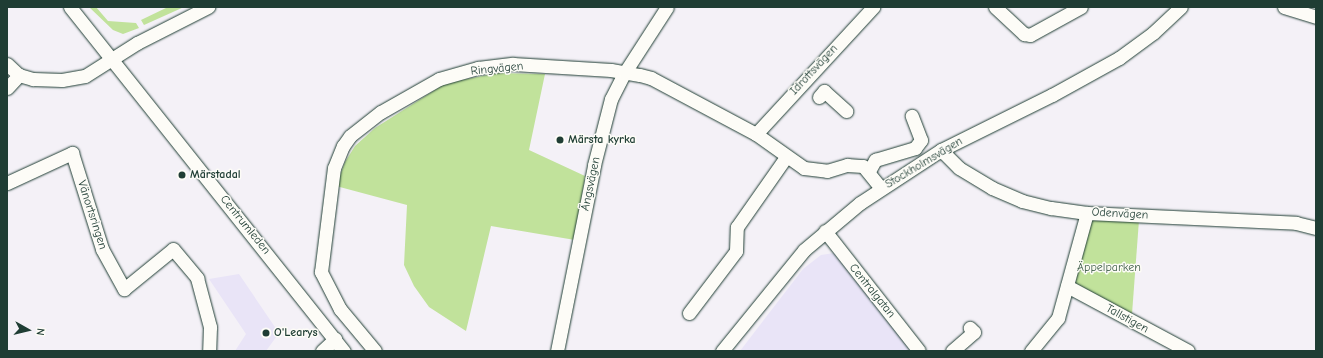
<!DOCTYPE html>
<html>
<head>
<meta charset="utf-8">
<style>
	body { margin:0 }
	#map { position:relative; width:1323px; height:358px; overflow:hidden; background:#f4f1f7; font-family:"Comic Neue",sans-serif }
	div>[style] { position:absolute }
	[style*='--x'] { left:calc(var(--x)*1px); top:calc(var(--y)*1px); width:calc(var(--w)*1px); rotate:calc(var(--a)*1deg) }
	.built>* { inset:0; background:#e9e4f7 }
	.green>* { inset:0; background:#c1e29b }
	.roads { filter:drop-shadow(0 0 1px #1f3d34) drop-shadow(0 0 1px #1f3d34) }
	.minor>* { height:13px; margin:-6.5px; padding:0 6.5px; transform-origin:6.5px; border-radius:6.5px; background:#fdfcf7 }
	.dots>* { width:11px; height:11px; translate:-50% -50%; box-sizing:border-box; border:2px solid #fdfcf7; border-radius:50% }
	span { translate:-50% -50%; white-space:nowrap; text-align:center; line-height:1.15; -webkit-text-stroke:3px #fdfcf7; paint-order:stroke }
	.street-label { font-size:12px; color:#1f3d34 }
	.poi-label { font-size:12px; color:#1f3d34; font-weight:700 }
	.left { translate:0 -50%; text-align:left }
	.park-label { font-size:12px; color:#3f5e49 }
	.frame { position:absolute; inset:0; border:8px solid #1f3d34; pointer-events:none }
	.north { position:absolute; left:8px; top:310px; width:40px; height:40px; -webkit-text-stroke:3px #fdfcf7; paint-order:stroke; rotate:98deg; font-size:11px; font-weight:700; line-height:16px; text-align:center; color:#1f3d34 }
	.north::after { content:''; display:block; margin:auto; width:14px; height:18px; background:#1f3d34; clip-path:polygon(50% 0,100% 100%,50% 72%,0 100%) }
</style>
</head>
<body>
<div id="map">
	<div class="built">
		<div style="clip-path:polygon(834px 253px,912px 351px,740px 351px,803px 269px,821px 255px)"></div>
		<div style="clip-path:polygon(239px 274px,279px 333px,266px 351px,235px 351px,246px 334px,209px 279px)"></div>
	</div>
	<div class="green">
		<div style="clip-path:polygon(89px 7px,96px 7px,108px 21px,136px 23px,139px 28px,123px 34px,113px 30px)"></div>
		<div style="clip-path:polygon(168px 7px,184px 7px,144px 25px,141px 20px)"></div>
		<div style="clip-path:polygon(498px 73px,545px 74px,529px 150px,585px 176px,575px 240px,491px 226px,466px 331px,429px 307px,414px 286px,404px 265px,407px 205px,336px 186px,345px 162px,355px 146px,375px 128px,446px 83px)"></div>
		<div style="clip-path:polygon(1092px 219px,1139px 220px,1132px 314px,1075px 283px)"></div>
	</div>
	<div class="roads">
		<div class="minor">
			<div style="--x:70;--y:7;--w:440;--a:51.5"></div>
			<div style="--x:995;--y:7;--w:40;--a:43"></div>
			<div style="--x:1024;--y:34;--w:6;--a:9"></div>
			<div style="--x:1030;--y:35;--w:58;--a:-28.8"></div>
			<div style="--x:1284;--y:7;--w:34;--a:17"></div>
			<div style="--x:7;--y:64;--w:16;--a:43"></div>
			<div style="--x:19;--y:75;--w:15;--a:16"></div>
			<div style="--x:33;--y:79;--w:29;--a:2"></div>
			<div style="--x:62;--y:80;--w:23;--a:-10"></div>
			<div style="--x:85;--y:76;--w:62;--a:-32.4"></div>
			<div style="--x:137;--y:43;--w:80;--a:-26.9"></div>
			<div style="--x:7;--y:88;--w:18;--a:-47"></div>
			<div style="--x:819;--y:97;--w:8;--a:-50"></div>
			<div style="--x:824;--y:91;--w:30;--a:42"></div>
			<div style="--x:756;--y:134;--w:173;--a:-47.3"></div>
			<div style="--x:941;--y:150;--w:25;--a:45"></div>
			<div style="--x:959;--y:168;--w:39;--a:31"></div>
			<div style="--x:992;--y:188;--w:33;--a:23"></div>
			<div style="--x:1022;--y:201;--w:30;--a:14"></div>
			<div style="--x:1051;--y:208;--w:36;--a:8"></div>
			<div style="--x:1087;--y:213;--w:209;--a:2.7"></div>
			<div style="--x:1296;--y:223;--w:21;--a:14"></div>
			<div style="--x:869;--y:171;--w:13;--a:-61"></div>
			<div style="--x:875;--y:160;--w:42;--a:-16.7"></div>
			<div style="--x:915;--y:148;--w:10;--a:-53"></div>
			<div style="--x:921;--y:140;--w:26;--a:-111"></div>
			<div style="--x:7;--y:183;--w:72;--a:-24.8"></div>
			<div style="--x:72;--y:153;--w:101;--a:72.6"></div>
			<div style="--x:102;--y:249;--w:46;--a:61.2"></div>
			<div style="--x:124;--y:289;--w:63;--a:-39.2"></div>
			<div style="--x:173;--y:249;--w:38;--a:50"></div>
			<div style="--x:197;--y:278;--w:51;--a:75.1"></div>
			<div style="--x:210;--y:327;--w:24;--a:92"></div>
			<div style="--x:825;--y:231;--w:152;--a:51.9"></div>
			<div style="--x:1067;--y:286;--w:137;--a:28.2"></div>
			<div style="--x:689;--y:313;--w:78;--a:-52.8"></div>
			<div style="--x:736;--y:251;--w:24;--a:-88"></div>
			<div style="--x:737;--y:227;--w:85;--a:-55"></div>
			<div style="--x:322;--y:351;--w:18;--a:-43"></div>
			<div style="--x:375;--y:351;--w:55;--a:-129.8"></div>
			<div style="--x:340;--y:309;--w:42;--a:-117.2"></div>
			<div style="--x:321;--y:272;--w:105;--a:-82.9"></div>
			<div style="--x:334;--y:168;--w:24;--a:-68"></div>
			<div style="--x:343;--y:146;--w:12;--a:-55"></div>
			<div style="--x:350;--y:136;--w:39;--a:-38"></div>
			<div style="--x:381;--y:112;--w:67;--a:-29.6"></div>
			<div style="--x:439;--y:79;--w:41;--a:-15.8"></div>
			<div style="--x:478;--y:68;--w:35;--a:-7"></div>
			<div style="--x:513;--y:64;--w:98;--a:3.5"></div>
			<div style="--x:611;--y:70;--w:29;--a:10"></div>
			<div style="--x:640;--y:75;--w:11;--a:15"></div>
			<div style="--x:651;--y:78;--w:119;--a:28.1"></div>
			<div style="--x:756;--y:134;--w:59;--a:35.3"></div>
			<div style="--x:804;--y:168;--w:23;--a:7"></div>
			<div style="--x:827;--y:171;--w:21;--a:-17"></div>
			<div style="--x:847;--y:165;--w:16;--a:4"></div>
			<div style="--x:863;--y:166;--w:28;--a:51"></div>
			<div style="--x:557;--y:351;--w:190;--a:-78.7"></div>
			<div style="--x:594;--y:165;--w:68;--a:-75.6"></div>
			<div style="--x:611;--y:99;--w:30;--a:-63"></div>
			<div style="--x:625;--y:72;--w:77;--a:-57.1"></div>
			<div style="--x:722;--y:351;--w:130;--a:-50.9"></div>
			<div style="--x:804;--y:250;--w:73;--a:-40"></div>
			<div style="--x:860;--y:203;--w:97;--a:-33.2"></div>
			<div style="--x:941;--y:150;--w:124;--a:-26.4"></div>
			<div style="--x:1052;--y:95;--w:77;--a:-28.9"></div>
			<div style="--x:1119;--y:58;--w:42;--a:-36.3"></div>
			<div style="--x:1153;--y:33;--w:38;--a:-43"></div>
			<div style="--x:952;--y:351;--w:29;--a:-41"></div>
			<div style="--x:974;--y:332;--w:6;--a:-135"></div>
			<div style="--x:1031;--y:351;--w:43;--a:-50.7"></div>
			<div style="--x:1058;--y:318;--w:109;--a:-74.6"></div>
		</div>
	</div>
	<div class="dots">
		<div style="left:560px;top:140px;background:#1f3d34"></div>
		<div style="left:182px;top:175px;background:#1f3d34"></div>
		<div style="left:266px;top:333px;background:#1f3d34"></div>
	</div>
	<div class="street-label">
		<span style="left:497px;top:69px;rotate:-6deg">Ringvägen</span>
		<span style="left:814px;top:70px;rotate:-47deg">Idrottsvägen</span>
		<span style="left:924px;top:163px;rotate:-31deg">Stockholmsvägen</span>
		<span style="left:591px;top:184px;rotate:-78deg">Ängsvägen</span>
		<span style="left:1120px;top:214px;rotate:3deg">Odenvägen</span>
		<span style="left:92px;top:215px;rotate:72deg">Vänortsringen</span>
		<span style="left:245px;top:225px;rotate:51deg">Centrumleden</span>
		<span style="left:872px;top:291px;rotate:51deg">Centralgatan</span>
		<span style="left:1127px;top:319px;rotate:29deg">Tallstigen</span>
	</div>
	<div class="poi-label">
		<span class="left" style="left:568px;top:140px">Märsta kyrka</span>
		<span class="left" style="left:190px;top:175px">Märstadal</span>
		<span class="left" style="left:274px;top:333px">O'Learys</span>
	</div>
	<div class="park-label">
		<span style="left:1109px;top:268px">Äppelparken</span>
	</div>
	<div class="frame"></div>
	<div class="north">N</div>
</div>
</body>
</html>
